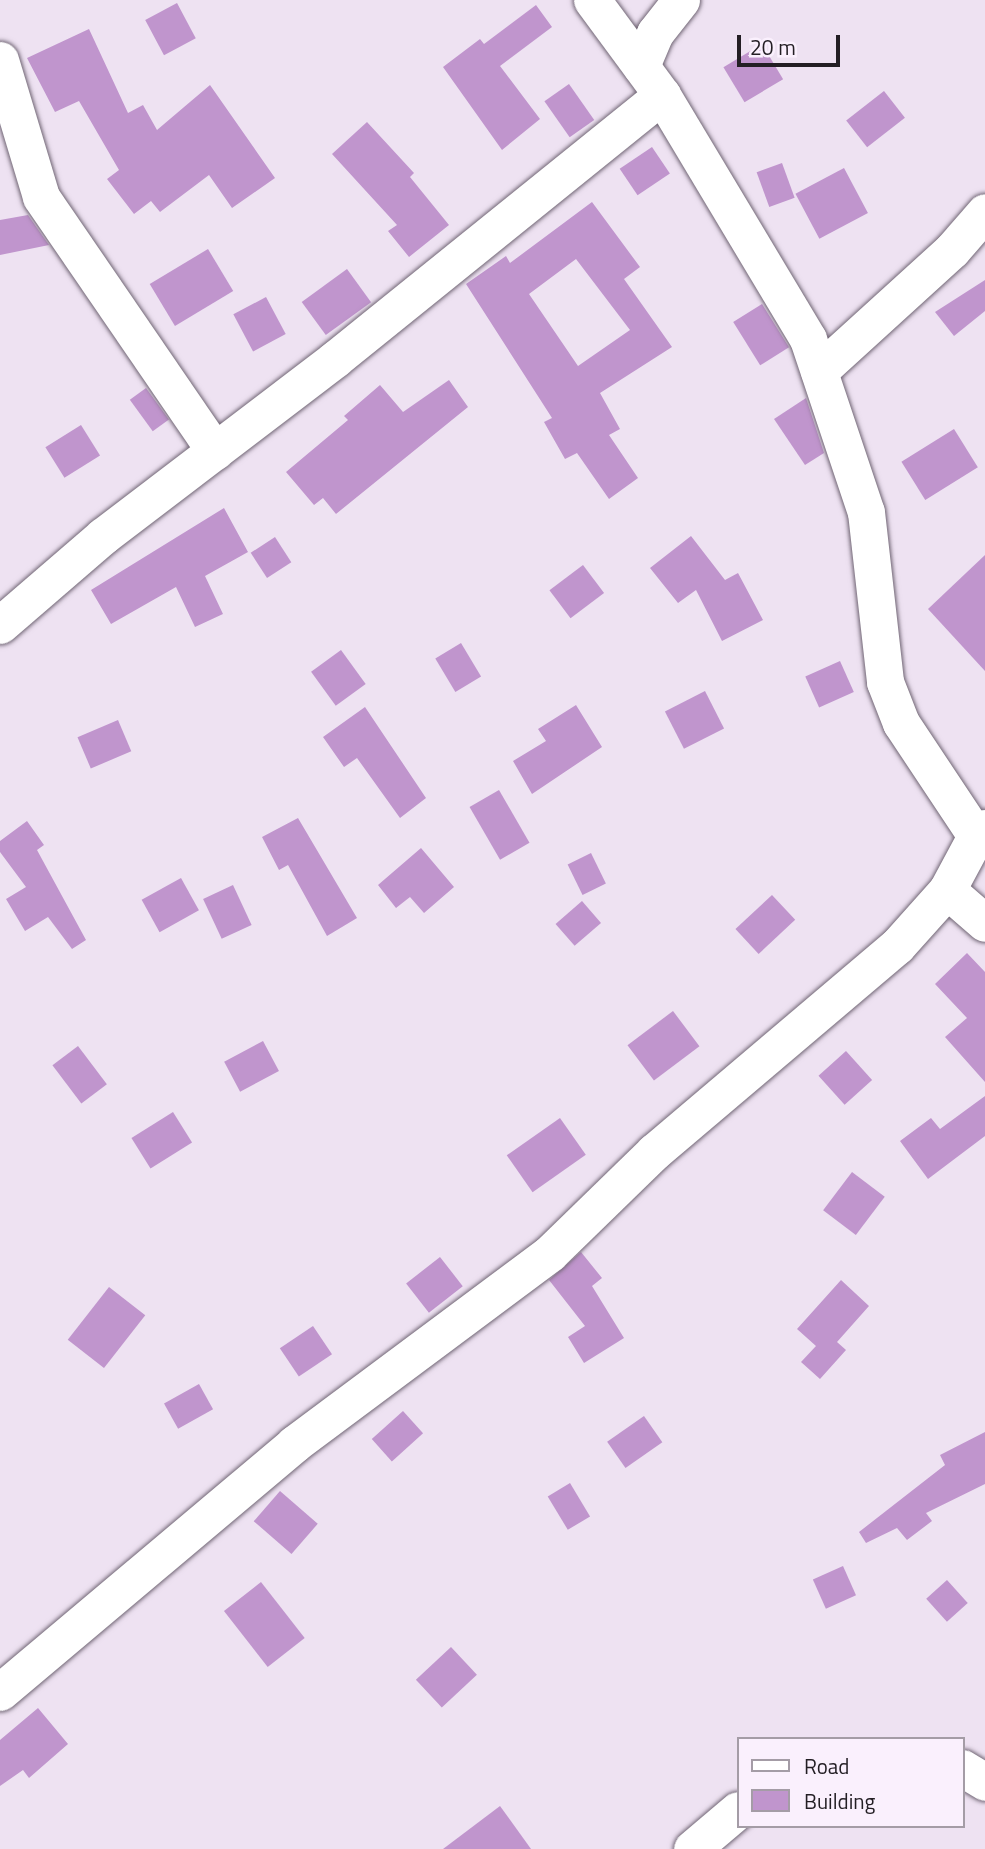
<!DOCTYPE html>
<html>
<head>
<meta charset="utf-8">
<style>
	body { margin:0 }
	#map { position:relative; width:985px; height:1849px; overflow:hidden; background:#eee2f2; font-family:"Titillium Web",sans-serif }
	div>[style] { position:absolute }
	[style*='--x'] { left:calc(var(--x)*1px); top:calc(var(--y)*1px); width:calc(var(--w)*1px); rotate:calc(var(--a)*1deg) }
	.building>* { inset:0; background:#c095cd; transform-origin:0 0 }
	.roads { filter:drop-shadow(0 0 2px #706574) drop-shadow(0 0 2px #706574) }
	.street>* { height:37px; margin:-18.5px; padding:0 18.5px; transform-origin:18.5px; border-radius:18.5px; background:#fff }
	span { translate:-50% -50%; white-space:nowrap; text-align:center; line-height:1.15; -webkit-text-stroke:5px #faf0fd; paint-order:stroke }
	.legend { position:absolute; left:737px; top:1737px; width:228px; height:91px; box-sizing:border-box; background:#faf0fd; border:2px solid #a49ca6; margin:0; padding:9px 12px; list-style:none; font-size:21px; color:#231e24 }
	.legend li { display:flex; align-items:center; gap:14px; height:35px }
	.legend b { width:35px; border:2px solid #a49ca6 }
	.scale { position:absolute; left:737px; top:35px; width:103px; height:32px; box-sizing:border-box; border:4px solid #231e24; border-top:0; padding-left:9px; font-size:21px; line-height:24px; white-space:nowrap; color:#231e24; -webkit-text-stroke:5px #faf0fd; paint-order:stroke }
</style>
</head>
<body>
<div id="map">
	<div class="building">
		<div style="left:177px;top:3px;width:40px;height:36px;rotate:62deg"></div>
		<div style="clip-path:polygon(536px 5px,552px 27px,500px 66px,540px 119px,502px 150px,443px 67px,480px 39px,484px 44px)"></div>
		<div style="clip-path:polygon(89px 29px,128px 113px,143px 105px,157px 130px,210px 85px,275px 178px,232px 208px,209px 175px,160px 212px,151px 201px,134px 214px,107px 179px,119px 170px,79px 101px,55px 112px,27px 58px)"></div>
		<div style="left:762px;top:44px;width:41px;height:45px;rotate:59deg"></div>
		<div style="left:569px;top:84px;width:44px;height:30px;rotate:55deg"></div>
		<div style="left:884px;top:91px;width:34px;height:48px;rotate:52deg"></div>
		<div style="clip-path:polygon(367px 122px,414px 173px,410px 177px,449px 225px,409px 257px,388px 231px,397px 225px,332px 154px)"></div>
		<div style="left:652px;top:147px;width:32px;height:39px;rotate:56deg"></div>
		<div style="left:782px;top:163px;width:37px;height:27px;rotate:70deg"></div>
		<div style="left:844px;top:168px;width:51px;height:55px;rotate:62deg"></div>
		<div style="clip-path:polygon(evenodd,592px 202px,640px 267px,624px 279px,672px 347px,600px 393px,620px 429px,609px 435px,638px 478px,609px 499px,577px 453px,565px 459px,544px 422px,552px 418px,466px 284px,506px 256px,510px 263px,592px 202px,576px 259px,630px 330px,578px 366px,529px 294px,576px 259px)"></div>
		<div style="clip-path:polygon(28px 215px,49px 245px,0 255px,0 220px)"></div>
		<div style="left:208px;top:249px;width:49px;height:68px;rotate:59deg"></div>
		<div style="left:347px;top:269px;width:41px;height:56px;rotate:54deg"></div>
		<div style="clip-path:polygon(985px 280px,985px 311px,954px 336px,935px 312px)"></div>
		<div style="left:266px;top:297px;width:42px;height:37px;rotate:62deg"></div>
		<div style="left:762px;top:304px;width:51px;height:34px;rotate:58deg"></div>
		<div style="clip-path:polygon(449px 380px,468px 407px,336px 514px,323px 498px,314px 505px,286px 472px,348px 420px,344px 416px,380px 385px,403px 412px)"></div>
		<div style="left:146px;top:388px;width:39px;height:20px;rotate:54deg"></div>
		<div style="clip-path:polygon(806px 398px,824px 453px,805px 465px,774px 419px)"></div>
		<div style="left:81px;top:425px;width:36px;height:42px;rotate:58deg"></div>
		<div style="left:954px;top:429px;width:45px;height:62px;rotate:58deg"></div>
		<div style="clip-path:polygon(224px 508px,248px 552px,205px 576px,223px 614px,195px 627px,176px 587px,111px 624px,91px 590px)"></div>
		<div style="clip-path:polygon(691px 536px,725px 580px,738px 573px,763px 620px,722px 641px,696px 590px,678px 603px,650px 568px)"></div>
		<div style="left:275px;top:537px;width:30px;height:29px;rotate:57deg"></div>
		<div style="clip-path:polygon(985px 555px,985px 671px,928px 609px)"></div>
		<div style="left:583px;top:565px;width:35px;height:42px;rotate:53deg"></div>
		<div style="left:461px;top:643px;width:39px;height:30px;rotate:59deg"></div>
		<div style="left:341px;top:650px;width:42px;height:37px;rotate:54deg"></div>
		<div style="left:840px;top:661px;width:34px;height:38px;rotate:66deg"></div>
		<div style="left:705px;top:691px;width:42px;height:45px;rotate:63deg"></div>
		<div style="clip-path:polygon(576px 705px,602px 747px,532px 794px,513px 761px,546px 741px,538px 729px)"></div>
		<div style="clip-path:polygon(365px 707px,426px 798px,400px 818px,357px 758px,344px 767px,323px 737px)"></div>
		<div style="left:118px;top:720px;width:34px;height:44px;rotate:67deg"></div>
		<div style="left:499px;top:790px;width:61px;height:34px;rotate:60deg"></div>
		<div style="clip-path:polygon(298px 818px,357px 918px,327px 936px,288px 865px,279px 870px,262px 837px)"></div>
		<div style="clip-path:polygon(27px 821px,44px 845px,37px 850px,86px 940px,72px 949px,48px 917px,25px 931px,6px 899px,26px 887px,0 852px,0 841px)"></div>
		<div style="clip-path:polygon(421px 848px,454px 887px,424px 913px,410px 897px,396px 908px,378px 885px)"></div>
		<div style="left:591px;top:853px;width:34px;height:26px;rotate:64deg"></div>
		<div style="left:181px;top:878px;width:37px;height:45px;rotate:61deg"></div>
		<div style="left:233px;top:885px;width:44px;height:33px;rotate:65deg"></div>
		<div style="left:772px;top:895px;width:34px;height:50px;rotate:47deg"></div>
		<div style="left:582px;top:901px;width:29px;height:35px;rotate:49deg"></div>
		<div style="clip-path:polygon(967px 953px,985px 972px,985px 1082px,945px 1037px,967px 1018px,935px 984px)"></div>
		<div style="left:673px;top:1011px;width:44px;height:57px;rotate:53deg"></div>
		<div style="left:263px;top:1041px;width:34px;height:44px;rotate:62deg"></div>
		<div style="left:78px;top:1046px;width:48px;height:32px;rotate:53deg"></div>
		<div style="left:846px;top:1051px;width:39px;height:37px;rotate:48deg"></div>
		<div style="clip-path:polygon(985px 1096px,985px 1136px,928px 1179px,900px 1141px,931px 1118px,940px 1129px)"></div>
		<div style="left:173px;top:1112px;width:36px;height:49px;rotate:58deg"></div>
		<div style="left:560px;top:1118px;width:45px;height:65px;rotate:55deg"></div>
		<div style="left:852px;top:1172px;width:41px;height:48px;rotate:37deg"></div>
		<div style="clip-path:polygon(581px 1252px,602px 1278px,592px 1286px,624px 1338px,584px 1363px,568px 1337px,585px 1326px,549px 1280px)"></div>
		<div style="left:440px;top:1257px;width:37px;height:43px;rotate:52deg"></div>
		<div style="clip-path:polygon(841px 1280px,869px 1306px,837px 1342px,846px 1350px,820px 1379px,801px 1362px,816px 1346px,797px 1329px)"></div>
		<div style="left:109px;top:1287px;width:46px;height:67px;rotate:38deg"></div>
		<div style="left:313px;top:1326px;width:34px;height:40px;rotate:56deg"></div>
		<div style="left:199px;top:1384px;width:29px;height:40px;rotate:61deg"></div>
		<div style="left:403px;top:1411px;width:30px;height:42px;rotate:48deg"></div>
		<div style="left:644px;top:1416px;width:32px;height:45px;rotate:55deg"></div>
		<div style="clip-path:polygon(985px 1432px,985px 1484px,926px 1513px,932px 1521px,907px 1540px,897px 1528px,866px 1543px,859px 1532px,945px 1465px,940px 1455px)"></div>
		<div style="left:570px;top:1483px;width:39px;height:26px;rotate:59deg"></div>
		<div style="left:280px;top:1491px;width:50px;height:40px;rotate:41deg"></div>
		<div style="left:843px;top:1566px;width:32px;height:33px;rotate:66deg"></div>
		<div style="left:947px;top:1580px;width:31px;height:28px;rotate:48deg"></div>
		<div style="left:261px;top:1582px;width:71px;height:47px;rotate:52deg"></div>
		<div style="left:451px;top:1647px;width:38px;height:48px;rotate:47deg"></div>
		<div style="clip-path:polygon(38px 1708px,68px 1744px,29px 1778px,23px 1770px,0 1786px,0 1740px)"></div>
		<div style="clip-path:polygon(500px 1806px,531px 1849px,443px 1849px)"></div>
	</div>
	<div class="roads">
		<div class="street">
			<div style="--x:592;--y:0;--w:118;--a:53.6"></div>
			<div style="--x:662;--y:95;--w:284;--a:59.1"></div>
			<div style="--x:808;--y:339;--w:182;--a:71.5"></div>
			<div style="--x:866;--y:512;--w:171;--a:83.6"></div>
			<div style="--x:885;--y:682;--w:44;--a:68.7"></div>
			<div style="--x:901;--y:723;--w:136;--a:56.4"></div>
			<div style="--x:0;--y:60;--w:143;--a:73.3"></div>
			<div style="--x:41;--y:197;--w:308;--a:55.6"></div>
			<div style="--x:641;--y:66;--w:36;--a:-67"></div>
			<div style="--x:655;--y:33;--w:42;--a:-51.8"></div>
			<div style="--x:819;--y:371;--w:180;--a:-42.3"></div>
			<div style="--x:952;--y:250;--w:50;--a:-49"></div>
			<div style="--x:0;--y:625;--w:136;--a:-40.8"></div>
			<div style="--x:103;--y:536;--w:292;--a:-37.3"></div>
			<div style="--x:335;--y:359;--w:420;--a:-38.9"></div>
			<div style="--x:947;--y:890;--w:50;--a:41"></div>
			<div style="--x:0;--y:1692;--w:385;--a:-40.1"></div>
			<div style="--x:294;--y:1444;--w:319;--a:-36.7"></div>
			<div style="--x:550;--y:1253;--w:145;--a:-44.2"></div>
			<div style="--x:654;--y:1152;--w:319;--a:-40.3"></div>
			<div style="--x:897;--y:946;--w:75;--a:-48.2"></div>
			<div style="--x:947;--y:890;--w:61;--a:-61.8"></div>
			<div style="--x:976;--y:836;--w:12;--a:-42"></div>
			<div style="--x:962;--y:1768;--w:27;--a:31"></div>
			<div style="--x:692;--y:1849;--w:60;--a:-40.3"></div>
		</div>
	</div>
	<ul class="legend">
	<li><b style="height:9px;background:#fff"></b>Road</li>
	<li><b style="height:19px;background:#c095cd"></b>Building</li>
	</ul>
	<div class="scale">20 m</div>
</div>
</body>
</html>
